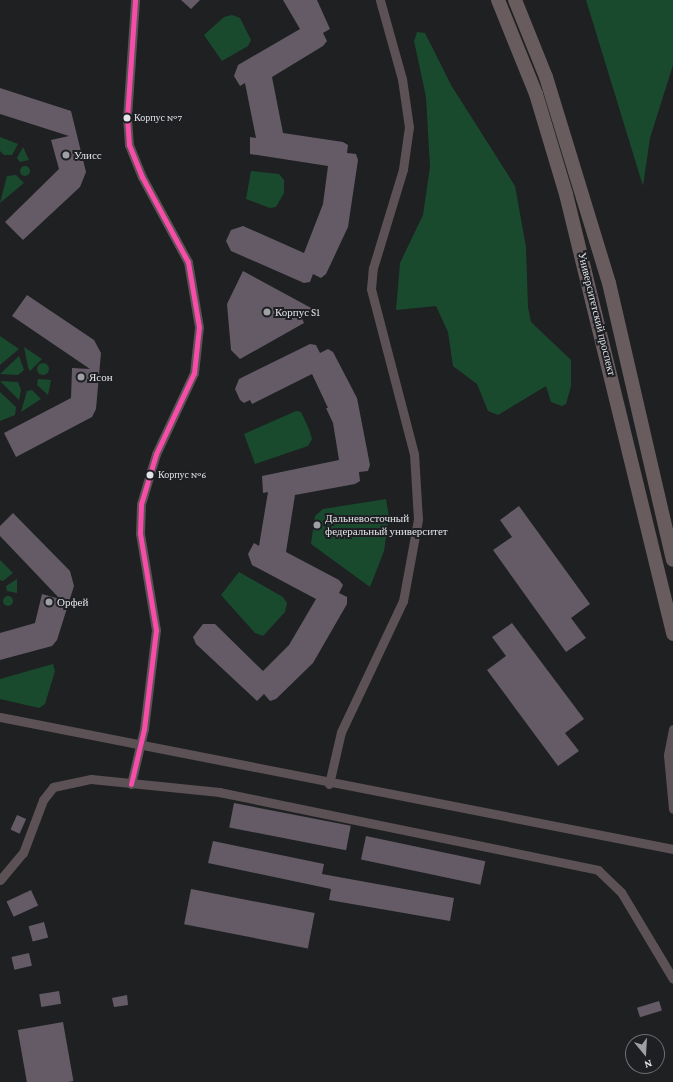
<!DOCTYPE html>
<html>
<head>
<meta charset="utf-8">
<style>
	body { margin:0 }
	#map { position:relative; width:673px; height:1082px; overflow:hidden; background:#1e2022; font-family:"Crimson Pro",serif }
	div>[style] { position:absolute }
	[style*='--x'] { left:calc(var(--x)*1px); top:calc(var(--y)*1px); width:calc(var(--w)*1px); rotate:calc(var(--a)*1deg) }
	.green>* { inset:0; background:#1a4a2e }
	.round { border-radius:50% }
	.building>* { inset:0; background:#645b67; transform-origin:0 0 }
	.street>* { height:9px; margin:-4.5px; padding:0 4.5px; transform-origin:4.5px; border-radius:4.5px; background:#5c5154 }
	.primary>* { height:14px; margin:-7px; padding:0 7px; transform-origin:7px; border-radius:7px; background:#685c5e }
	.bus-1>* { height:5px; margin:-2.5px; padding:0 2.5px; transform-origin:2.5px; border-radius:2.5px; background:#f54da8 }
	.dots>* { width:11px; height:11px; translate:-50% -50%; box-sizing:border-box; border:2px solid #1d1f23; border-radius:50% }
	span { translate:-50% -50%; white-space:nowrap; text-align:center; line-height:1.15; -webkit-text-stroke:4px #1d1f23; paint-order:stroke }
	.bus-label { font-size:10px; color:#e4e5e8 }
	.left { translate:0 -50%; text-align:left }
	.poi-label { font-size:11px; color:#e4e5e8 }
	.street-label { font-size:11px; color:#e4e5e8 }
	.north { position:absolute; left:625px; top:1034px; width:40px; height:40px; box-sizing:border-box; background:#1d1f23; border:1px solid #6d6e72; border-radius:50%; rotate:162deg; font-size:11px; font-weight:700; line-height:16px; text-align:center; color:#e4e5e8 }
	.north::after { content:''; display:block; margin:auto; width:14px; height:18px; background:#9fa0a3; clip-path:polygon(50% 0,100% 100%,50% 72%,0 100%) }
</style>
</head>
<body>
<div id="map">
	<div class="green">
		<div style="clip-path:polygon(586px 0,673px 0,673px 65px,650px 138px,643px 186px)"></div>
		<div style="clip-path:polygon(232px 15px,240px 18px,251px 40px,248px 46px,222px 61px,204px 35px,224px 17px)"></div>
		<div style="clip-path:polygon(417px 32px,425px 33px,451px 85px,515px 186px,526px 247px,528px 307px,531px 322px,571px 360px,571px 386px,566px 404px,562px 406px,551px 402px,546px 386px,498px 415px,488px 411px,477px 384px,453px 366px,448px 332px,436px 306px,396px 310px,400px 263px,423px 215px,430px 167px,426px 97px,414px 41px)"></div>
		<div style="clip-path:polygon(0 137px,18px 144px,12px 155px,4px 155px,0 151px)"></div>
		<div style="clip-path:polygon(23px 147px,29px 160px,20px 162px,17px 158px)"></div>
		<div class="round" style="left:20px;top:166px;width:10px;height:10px"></div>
		<div style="clip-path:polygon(251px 171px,279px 174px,284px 180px,284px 193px,276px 207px,270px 208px,246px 199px)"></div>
		<div style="clip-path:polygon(16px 175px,24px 183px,0 203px,7px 176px)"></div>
		<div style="clip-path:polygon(0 336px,19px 349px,0 365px)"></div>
		<div style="clip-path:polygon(24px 347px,42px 359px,30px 371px,28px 367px)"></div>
		<div style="clip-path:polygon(19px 356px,24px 370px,18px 375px,0 374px)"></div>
		<div class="round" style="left:37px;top:363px;width:12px;height:12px"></div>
		<div style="clip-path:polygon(38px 379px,51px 380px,48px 395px,37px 385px)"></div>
		<div style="clip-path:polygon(0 381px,18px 382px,21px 390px,19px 400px)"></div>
		<div style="clip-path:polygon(32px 390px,41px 399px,21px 412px,27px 391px)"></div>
		<div style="clip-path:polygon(0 392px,16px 407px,15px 415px,0 421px)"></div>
		<div style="clip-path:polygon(296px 411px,301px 412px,309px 429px,312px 439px,308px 446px,255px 464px,244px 434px)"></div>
		<div style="clip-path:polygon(386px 499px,389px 517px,384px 551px,370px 587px,311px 544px,315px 516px,323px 509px)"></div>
		<div style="clip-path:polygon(0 560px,13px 573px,3px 581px,0 580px)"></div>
		<div style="clip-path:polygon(239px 572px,283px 597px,287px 603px,285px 612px,263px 636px,255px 633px,221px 595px)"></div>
		<div style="clip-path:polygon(17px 579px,17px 593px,7px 591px,6px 586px)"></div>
		<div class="round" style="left:3px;top:596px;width:10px;height:10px"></div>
		<div style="clip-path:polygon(53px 664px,55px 671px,45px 704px,39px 708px,0 699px,0 679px)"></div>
	</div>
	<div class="building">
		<div style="clip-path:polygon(181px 0,200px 0,191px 9px)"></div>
		<div style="clip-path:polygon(283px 0,317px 0,330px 29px,323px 33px,327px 41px,323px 46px,272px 77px,283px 133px,343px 142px,348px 145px,347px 153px,356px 154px,358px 160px,348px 227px,326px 274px,321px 278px,313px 274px,310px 282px,304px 283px,231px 251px,226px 241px,231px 230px,243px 226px,304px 253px,323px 204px,328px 166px,250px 154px,250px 137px,256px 138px,245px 83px,240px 86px,234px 76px,238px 65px,300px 29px)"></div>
		<div style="clip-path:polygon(0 88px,71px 111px,86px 172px,80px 187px,23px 240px,5px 222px,59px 169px,51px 140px,69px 136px,0 114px)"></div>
		<div style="clip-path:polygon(243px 271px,313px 309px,301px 316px,304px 323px,240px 359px,231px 350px,227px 304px)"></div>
		<div style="clip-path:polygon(27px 295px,94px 340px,101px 353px,96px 409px,92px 417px,16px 457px,4px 433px,71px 398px,72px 368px,90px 369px,12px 316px)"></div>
		<div style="clip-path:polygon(310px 344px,316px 345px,320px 353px,328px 349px,333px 352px,357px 398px,370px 465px,368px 471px,359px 472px,360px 481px,355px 484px,295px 495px,286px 552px,339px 580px,343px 585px,339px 593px,347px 597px,347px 604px,313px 663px,276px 699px,270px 701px,264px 694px,257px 701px,196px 644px,193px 637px,203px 624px,215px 624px,263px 671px,289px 645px,316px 599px,252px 565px,248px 554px,254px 543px,259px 546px,268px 492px,263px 493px,262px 476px,339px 460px,333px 423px,326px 408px,328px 408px,312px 374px,252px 404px,250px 400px,244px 403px,240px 400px,235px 389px,239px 379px)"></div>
		<div style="clip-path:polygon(519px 506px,590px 604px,571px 618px,586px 638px,566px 652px,493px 550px,512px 537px,500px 520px)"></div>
		<div style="clip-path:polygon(13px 513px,70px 571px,74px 586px,57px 640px,52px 646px,0 660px,0 633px,35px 623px,42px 594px,60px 599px,0 536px,0 526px)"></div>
		<div style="clip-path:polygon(512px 623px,584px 719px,565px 733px,579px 751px,558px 766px,487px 670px,506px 656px,492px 637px)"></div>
		<div style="left:234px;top:803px;width:119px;height:25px;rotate:11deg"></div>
		<div style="left:17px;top:815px;width:10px;height:16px;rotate:24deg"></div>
		<div style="left:366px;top:836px;width:122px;height:24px;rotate:12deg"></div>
		<div style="clip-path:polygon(213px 841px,324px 864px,322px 874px,454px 898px,450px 921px,329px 900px,331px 889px,208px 863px)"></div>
		<div style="left:191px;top:889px;width:126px;height:36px;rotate:11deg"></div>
		<div style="left:31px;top:890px;width:17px;height:27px;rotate:65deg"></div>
		<div style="left:44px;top:922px;width:16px;height:16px;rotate:75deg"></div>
		<div style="left:29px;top:953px;width:13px;height:18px;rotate:77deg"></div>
		<div style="left:59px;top:991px;width:13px;height:20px;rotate:81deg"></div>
		<div style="clip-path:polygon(127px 995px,128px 1005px,114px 1007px,112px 998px)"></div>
		<div style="left:659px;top:1001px;width:10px;height:23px;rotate:73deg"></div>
		<div style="left:63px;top:1022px;width:60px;height:46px;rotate:80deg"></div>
	</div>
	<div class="street">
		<div style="--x:0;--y:717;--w:686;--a:11.1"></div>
		<div style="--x:673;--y:729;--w:26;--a:101"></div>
		<div style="--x:668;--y:755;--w:54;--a:84.7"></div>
		<div style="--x:131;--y:784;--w:57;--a:-76.7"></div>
		<div style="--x:144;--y:729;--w:100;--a:-83.1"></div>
		<div style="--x:156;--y:630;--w:98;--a:-99.4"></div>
		<div style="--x:140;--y:533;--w:29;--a:-88"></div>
		<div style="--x:141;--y:504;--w:52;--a:-73.3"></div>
		<div style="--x:156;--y:454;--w:89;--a:-64.9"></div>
		<div style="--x:194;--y:373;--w:46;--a:-83.8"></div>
		<div style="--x:199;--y:327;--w:66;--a:-99.6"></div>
		<div style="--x:188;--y:262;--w:97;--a:-118.4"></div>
		<div style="--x:142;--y:177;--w:35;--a:-112"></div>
		<div style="--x:129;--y:145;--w:27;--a:-94"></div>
		<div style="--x:127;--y:118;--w:118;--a:-86.1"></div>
		<div style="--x:329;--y:784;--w:53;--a:-77"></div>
		<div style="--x:341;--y:732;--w:145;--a:-64.7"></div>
		<div style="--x:403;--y:601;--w:83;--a:-79.6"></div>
		<div style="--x:418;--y:519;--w:65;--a:-93.5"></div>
		<div style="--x:414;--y:454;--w:171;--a:-104.6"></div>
		<div style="--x:371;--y:289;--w:21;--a:-85"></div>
		<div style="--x:373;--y:268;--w:103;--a:-73.1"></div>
		<div style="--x:403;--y:169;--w:42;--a:-81.9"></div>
		<div style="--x:409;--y:127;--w:49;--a:-98.3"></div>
		<div style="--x:402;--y:79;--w:82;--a:-105.6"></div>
		<div style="--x:0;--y:880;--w:35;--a:-50"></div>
		<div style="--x:23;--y:853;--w:57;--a:-69.3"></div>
		<div style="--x:43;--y:800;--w:16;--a:-52"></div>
		<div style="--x:53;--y:787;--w:39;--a:-12"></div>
		<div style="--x:91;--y:779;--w:129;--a:5.8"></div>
		<div style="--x:219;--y:792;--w:387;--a:11.6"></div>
		<div style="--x:598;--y:870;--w:32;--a:44"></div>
		<div style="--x:621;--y:892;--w:101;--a:59.1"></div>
	</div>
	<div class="primary">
		<div style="--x:498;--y:0;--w:101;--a:68"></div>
		<div style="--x:536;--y:94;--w:104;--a:73.3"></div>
		<div style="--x:566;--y:194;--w:453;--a:76.3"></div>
		<div style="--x:515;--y:0;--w:83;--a:68.1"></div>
		<div style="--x:546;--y:77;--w:215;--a:73"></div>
		<div style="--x:609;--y:283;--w:284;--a:77"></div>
	</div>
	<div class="bus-1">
		<div style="--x:131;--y:784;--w:57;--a:-76.7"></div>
		<div style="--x:144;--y:729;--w:100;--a:-83.1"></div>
		<div style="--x:156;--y:630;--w:98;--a:-99.4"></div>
		<div style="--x:140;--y:533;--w:29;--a:-88"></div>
		<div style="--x:141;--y:504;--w:52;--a:-73.3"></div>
		<div style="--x:156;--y:454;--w:89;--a:-64.9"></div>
		<div style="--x:194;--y:373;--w:46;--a:-83.8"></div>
		<div style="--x:199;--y:327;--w:66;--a:-99.6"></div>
		<div style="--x:188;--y:262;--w:97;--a:-118.4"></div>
		<div style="--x:142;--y:177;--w:35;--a:-112"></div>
		<div style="--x:129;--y:145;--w:27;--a:-94"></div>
		<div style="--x:127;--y:118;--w:118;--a:-86.1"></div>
	</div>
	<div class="dots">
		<div style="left:127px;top:118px;background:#e4e5e8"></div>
		<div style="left:66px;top:155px;background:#9fa0a3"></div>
		<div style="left:267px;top:312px;background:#9fa0a3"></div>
		<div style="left:81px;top:377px;background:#9fa0a3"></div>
		<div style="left:150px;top:475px;background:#e4e5e8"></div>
		<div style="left:317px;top:525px;background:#9fa0a3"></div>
		<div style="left:49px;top:602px;background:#9fa0a3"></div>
	</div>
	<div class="bus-label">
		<span class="left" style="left:134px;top:118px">Корпус №7</span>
		<span class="left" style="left:158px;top:475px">Корпус №6</span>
	</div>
	<div class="poi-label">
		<span class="left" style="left:74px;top:155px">Улисс</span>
		<span class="left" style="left:275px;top:312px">Корпус S1</span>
		<span class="left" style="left:89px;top:377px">Ясон</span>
		<span class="left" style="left:325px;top:525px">Дальневосточный<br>федеральный университет</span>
		<span class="left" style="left:57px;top:602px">Орфей</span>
	</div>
	<div class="street-label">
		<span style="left:597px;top:314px;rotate:76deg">Университетский проспект</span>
	</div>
	<div class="north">N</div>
</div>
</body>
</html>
